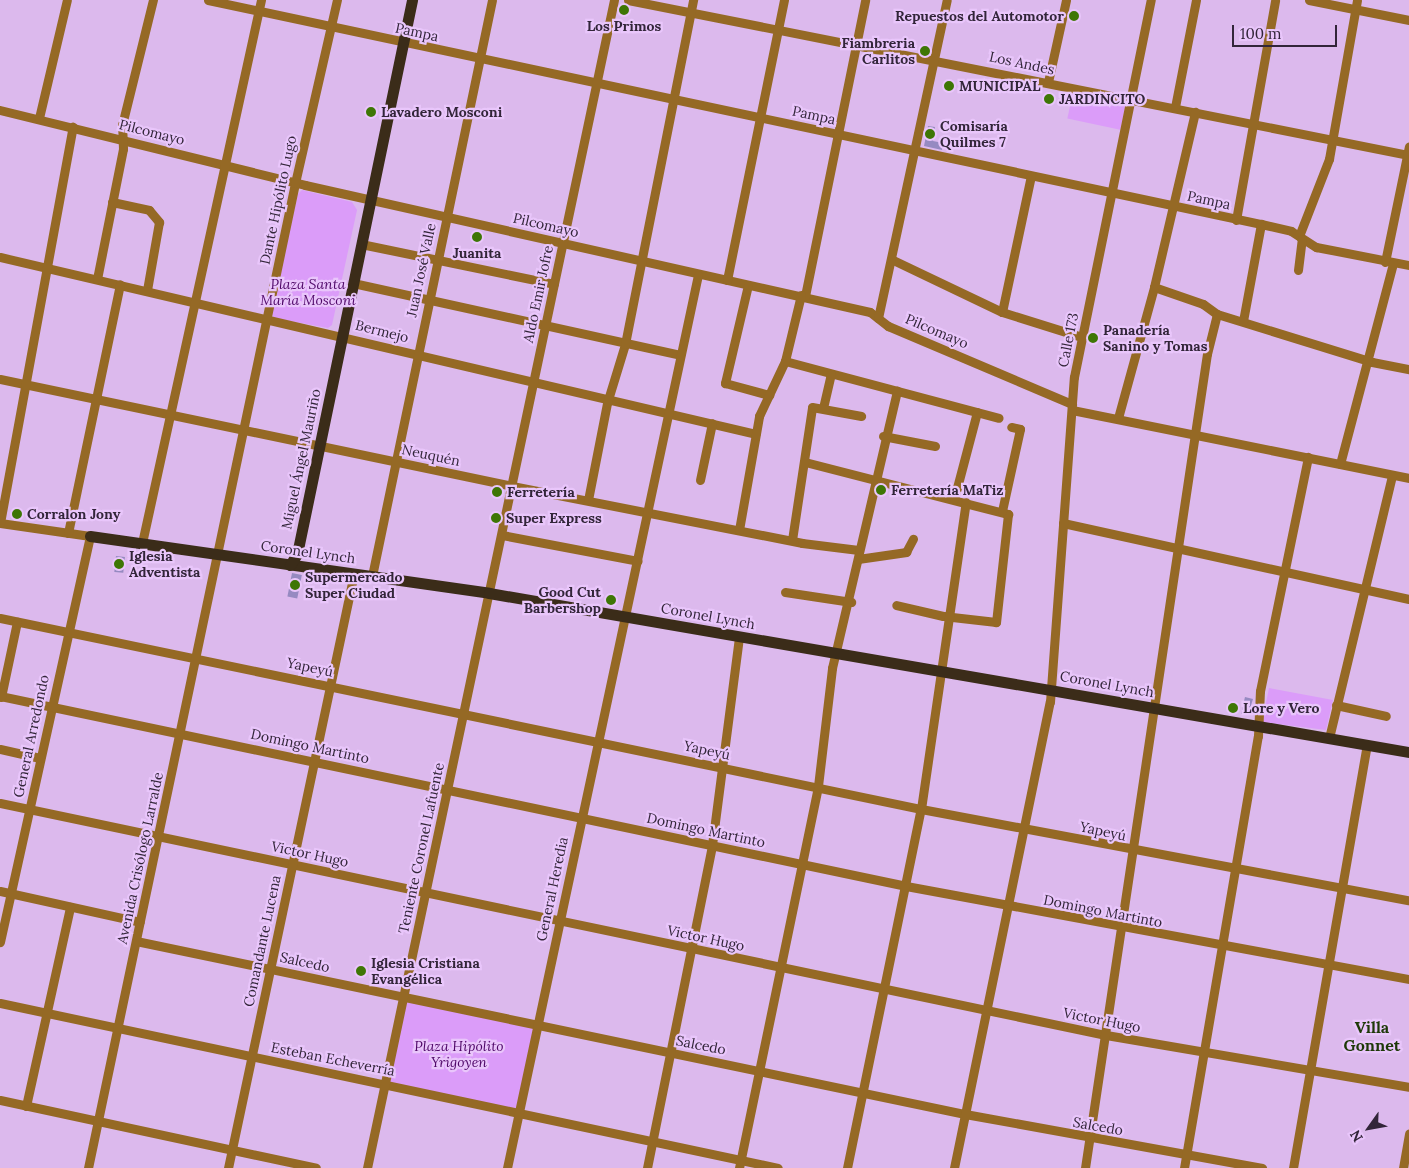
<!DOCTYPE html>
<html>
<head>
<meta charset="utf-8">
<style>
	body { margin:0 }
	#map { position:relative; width:1409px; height:1168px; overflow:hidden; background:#dcb9ed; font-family:Lora,serif }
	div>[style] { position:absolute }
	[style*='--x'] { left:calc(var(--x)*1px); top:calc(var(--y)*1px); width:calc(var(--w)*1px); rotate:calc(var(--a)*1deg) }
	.green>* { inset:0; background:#db9cf9; transform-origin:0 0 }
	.building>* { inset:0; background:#968ac1; transform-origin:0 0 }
	.minor>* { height:9px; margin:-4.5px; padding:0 4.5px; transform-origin:4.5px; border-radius:4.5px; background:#956925 }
	.major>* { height:11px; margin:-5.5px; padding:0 5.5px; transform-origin:5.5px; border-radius:5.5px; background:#3b2c19 }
	.dots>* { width:14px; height:14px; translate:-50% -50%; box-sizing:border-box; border:2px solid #e9c6fb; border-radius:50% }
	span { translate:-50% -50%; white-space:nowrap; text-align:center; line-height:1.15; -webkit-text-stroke:4.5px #e9c6fb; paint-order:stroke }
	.poi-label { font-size:14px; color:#322539; font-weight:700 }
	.right { translate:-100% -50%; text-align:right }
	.left { translate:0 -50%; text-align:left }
	.street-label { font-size:14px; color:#322539 }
	.park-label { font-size:14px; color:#4f0768; font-style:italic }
	.quarter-label { font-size:16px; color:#1e3908; font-weight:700 }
	.north { position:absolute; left:1344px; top:1103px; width:50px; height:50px; -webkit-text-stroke:4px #e9c6fb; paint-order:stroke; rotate:238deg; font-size:14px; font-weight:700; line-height:20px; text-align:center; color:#322539 }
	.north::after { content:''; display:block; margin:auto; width:18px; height:22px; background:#322539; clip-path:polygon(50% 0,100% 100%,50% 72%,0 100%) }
	.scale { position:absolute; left:1232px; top:25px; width:105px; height:22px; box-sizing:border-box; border:2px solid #322539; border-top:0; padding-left:6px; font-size:15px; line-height:18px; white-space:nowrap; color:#322539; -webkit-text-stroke:4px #e9c6fb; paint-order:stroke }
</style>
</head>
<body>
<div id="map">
	<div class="green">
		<div style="left:1073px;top:92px;width:54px;height:27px;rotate:12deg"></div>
		<div style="clip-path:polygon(302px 190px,352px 202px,357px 210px,332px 325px,328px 328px,274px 318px,271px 313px,298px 194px)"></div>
		<div style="clip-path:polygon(1269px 688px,1333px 700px,1326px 730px,1262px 722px)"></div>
		<div style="left:404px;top:997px;width:137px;height:89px;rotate:12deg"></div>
	</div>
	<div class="building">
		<div style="clip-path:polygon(928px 126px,935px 127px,933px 141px,943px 143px,942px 150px,924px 146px)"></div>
		<div style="left:116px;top:556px;width:9px;height:16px;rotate:6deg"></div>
		<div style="left:292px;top:573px;width:10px;height:24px;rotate:11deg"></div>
		<div style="clip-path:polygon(1245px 697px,1253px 699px,1248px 715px,1241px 714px)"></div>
	</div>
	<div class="minor">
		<div style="--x:208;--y:0;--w:1077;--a:12.01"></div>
		<div style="--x:1261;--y:224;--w:31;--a:13"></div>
		<div style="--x:1291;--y:231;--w:30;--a:33"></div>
		<div style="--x:1316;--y:247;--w:95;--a:11"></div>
		<div style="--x:628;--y:0;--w:796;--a:11.23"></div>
		<div style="--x:1309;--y:0;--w:102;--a:11.3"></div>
		<div style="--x:1048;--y:82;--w:84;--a:-77.6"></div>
		<div style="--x:1175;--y:107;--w:109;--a:-78.9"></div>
		<div style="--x:0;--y:110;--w:314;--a:13.8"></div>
		<div style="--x:305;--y:185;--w:579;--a:12.67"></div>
		<div style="--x:870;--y:312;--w:23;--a:38"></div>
		<div style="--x:888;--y:326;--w:200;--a:23"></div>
		<div style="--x:39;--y:118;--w:121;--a:-76.7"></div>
		<div style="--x:112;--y:202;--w:38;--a:12"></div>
		<div style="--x:149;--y:210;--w:16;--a:50"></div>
		<div style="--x:159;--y:222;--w:69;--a:100"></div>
		<div style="--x:1236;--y:220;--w:223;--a:-79.9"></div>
		<div style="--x:1299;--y:236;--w:83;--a:-68.7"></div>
		<div style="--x:1329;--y:159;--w:161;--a:-80"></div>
		<div style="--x:361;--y:244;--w:197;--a:11.7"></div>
		<div style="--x:0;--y:257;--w:776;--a:13.18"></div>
		<div style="--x:893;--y:260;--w:121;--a:25.5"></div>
		<div style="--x:1002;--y:312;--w:84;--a:17.4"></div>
		<div style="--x:1385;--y:262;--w:118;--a:-78.3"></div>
		<div style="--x:1298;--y:270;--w:31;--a:-83"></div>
		<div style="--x:97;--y:279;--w:133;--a:-78.7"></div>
		<div style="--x:123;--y:149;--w:24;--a:-92"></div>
		<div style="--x:122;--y:125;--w:129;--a:-76.1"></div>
		<div style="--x:727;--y:280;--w:286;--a:-78.5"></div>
		<div style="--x:353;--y:283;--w:335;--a:12.4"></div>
		<div style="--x:748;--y:285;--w:101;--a:103.2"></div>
		<div style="--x:725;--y:383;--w:46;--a:15.3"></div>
		<div style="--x:1154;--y:287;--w:52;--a:19.1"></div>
		<div style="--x:1203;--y:304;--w:17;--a:36"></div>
		<div style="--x:1217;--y:314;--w:162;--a:17.2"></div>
		<div style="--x:1372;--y:362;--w:38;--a:11"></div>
		<div style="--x:805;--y:296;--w:302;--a:-78.5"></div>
		<div style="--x:1002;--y:312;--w:139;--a:-78"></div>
		<div style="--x:878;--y:318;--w:325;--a:-77.8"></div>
		<div style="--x:1243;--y:321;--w:99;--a:-79.5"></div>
		<div style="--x:785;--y:361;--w:221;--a:14.9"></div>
		<div style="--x:0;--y:379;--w:523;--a:11.8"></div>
		<div style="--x:512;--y:486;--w:296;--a:11.1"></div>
		<div style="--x:802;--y:543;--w:57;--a:7"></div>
		<div style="--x:823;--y:408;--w:35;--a:-77"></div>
		<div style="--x:1072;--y:410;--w:344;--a:11.4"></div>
		<div style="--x:1118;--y:418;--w:136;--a:-74.6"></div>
		<div style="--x:1154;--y:287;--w:180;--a:-76.8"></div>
		<div style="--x:883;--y:436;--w:53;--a:10.9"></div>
		<div style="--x:805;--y:462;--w:210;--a:14.4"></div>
		<div style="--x:1008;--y:514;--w:109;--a:96.3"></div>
		<div style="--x:996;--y:622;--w:53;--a:-173.5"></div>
		<div style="--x:943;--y:616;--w:48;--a:-166.8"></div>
		<div style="--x:1340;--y:464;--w:208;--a:-75.2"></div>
		<div style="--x:700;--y:480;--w:58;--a:-78.1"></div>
		<div style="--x:954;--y:499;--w:90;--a:-75.2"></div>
		<div style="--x:588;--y:500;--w:99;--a:-78.9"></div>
		<div style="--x:607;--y:403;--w:62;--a:-73"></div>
		<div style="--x:625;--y:344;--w:351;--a:-78.8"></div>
		<div style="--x:1002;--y:511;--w:84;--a:-77.6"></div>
		<div style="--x:1020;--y:429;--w:9;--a:-167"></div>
		<div style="--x:0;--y:523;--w:91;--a:8.2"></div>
		<div style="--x:90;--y:536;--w:416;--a:102.5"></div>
		<div style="--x:0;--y:523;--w:403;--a:-79.6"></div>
		<div style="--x:1063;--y:523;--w:354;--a:12.4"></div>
		<div style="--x:739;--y:530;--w:116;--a:-80"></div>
		<div style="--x:759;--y:416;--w:61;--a:-64.7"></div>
		<div style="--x:785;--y:361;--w:68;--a:-76.4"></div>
		<div style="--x:68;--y:533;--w:254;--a:-78.2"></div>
		<div style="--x:502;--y:535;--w:138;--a:10.8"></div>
		<div style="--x:792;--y:540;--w:134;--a:-81.4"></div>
		<div style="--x:812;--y:407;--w:50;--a:10.4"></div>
		<div style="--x:142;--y:543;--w:556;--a:-77.64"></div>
		<div style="--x:858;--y:559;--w:49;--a:-8.3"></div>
		<div style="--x:906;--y:552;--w:15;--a:-62"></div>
		<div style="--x:372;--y:576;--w:588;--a:-78.23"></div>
		<div style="--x:785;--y:592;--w:67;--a:8.6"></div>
		<div style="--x:0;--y:618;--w:941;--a:11.72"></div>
		<div style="--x:921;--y:809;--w:496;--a:10.6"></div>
		<div style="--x:0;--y:696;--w:926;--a:11.84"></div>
		<div style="--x:906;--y:886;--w:512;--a:10.48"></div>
		<div style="--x:1;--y:697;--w:77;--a:-78"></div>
		<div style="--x:1336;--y:705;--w:51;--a:12.4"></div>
		<div style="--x:1329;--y:738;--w:270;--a:-76.5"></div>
		<div style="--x:0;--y:749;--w:41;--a:12.7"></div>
		<div style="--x:0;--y:803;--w:1130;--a:11.85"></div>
		<div style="--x:1106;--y:1035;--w:307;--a:9.7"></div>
		<div style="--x:0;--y:891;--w:143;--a:12.5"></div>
		<div style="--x:136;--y:941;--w:847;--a:11.79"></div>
		<div style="--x:965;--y:1114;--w:302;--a:10.3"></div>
		<div style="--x:0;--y:1003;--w:795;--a:11.97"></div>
		<div style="--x:0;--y:1100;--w:323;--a:12.1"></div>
		<div style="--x:26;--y:1106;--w:204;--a:-77.5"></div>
		<div style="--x:88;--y:1168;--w:1007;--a:-78.13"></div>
		<div style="--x:295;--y:183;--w:188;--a:-77.1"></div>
		<div style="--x:228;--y:1168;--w:608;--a:-78.04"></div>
		<div style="--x:367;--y:1168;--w:1194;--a:-78.06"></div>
		<div style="--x:507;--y:1168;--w:913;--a:-77.93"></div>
		<div style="--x:647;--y:1168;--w:329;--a:-78.6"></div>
		<div style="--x:712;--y:845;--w:209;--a:-82.6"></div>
		<div style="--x:739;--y:1168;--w:390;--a:-78.3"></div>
		<div style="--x:818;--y:786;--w:119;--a:-83.2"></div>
		<div style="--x:832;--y:668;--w:285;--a:-76.8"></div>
		<div style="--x:847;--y:1168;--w:367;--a:-78.4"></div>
		<div style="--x:921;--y:809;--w:310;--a:-81.7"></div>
		<div style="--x:954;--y:1168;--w:476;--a:-78.4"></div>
		<div style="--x:1050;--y:702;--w:326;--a:-85.8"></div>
		<div style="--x:1074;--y:377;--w:385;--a:-78.5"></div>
		<div style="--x:1085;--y:1168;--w:823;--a:-81.48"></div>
		<div style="--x:1207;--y:354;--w:41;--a:-76"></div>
		<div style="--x:1184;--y:1168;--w:438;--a:-80.3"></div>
		<div style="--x:1258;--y:736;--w:45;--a:-87.5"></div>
		<div style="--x:1260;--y:691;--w:239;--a:-78.4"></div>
		<div style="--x:1293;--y:1168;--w:429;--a:-80.1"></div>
		<div style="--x:1403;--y:1168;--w:35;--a:-80"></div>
	</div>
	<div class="major">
		<div style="--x:90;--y:536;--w:403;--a:8.1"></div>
		<div style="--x:489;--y:593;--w:934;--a:9.81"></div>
		<div style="--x:290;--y:565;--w:13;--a:-58"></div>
		<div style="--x:297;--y:554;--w:566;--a:-78.27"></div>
	</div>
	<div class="dots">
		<div style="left:624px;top:10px;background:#3e7605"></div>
		<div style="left:1074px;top:16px;background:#3e7605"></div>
		<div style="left:925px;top:51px;background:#3e7605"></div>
		<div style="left:949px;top:86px;background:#3e7605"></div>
		<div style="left:1049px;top:99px;background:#3e7605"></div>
		<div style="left:371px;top:112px;background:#3e7605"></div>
		<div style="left:930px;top:134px;background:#3e7605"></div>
		<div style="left:477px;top:237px;background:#3e7605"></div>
		<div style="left:1093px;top:338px;background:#3e7605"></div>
		<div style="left:881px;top:490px;background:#3e7605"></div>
		<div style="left:497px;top:492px;background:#3e7605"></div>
		<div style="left:17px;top:514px;background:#3e7605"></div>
		<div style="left:496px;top:518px;background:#3e7605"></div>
		<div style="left:119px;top:564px;background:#3e7605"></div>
		<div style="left:295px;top:585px;background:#3e7605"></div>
		<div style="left:611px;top:600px;background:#3e7605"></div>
		<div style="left:1233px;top:708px;background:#3e7605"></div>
		<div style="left:361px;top:971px;background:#3e7605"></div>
	</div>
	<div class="poi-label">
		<span class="right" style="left:1064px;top:16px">Repuestos del Automotor</span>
		<span style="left:624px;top:26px">Los Primos</span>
		<span class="right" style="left:915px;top:51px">Fiambreria<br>Carlitos</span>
		<span class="left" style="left:959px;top:86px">MUNICIPAL</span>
		<span class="left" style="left:1059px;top:99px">JARDINCITO</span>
		<span class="left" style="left:381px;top:112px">Lavadero Mosconi</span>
		<span class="left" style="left:940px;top:134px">Comisaría<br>Quilmes 7</span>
		<span style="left:477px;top:253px">Juanita</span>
		<span class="left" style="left:1103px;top:338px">Panadería<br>Sanino y Tomas</span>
		<span class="left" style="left:891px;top:490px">Ferretería MaTiz</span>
		<span class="left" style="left:507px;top:492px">Ferretería</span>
		<span class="left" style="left:27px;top:514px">Corralon Jony</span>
		<span class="left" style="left:506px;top:518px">Super Express</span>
		<span class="left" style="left:129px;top:564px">Iglesia<br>Adventista</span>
		<span class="left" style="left:305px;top:585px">Supermercado<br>Super Ciudad</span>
		<span class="right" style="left:601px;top:600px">Good Cut<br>Barbershop</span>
		<span class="left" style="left:1243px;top:708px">Lore y Vero</span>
		<span class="left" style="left:371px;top:971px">Iglesia Cristiana<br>Evangélica</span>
	</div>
	<div class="street-label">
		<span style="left:417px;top:32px;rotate:12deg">Pampa</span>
		<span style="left:1022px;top:63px;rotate:12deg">Los Andes</span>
		<span style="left:814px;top:115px;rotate:12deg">Pampa</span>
		<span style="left:152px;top:132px;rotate:14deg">Pilcomayo</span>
		<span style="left:278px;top:200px;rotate:-78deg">Dante Hipólito Lugo</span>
		<span style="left:1209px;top:200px;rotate:12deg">Pampa</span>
		<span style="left:546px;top:225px;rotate:13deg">Pilcomayo</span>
		<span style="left:421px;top:270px;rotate:-78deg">Juan José Valle</span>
		<span style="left:538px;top:294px;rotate:-78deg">Aldo Emir Jofre</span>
		<span style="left:382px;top:331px;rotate:14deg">Bermejo</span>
		<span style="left:937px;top:331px;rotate:23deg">Pilcomayo</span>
		<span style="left:1068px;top:340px;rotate:-79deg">Calle 173</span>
		<span style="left:431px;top:455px;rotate:12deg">Neuquén</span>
		<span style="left:301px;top:459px;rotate:-78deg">Miguel Ángel Mauriño</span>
		<span style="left:308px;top:552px;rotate:8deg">Coronel Lynch</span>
		<span style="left:708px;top:616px;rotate:10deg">Coronel Lynch</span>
		<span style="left:310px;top:667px;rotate:12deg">Yapeyú</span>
		<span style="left:1107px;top:684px;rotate:10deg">Coronel Lynch</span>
		<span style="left:31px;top:736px;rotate:-78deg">General Arredondo</span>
		<span style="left:310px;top:746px;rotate:12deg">Domingo Martinto</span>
		<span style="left:707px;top:750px;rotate:12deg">Yapeyú</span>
		<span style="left:706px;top:830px;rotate:12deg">Domingo Martinto</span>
		<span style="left:1103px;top:831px;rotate:12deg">Yapeyú</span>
		<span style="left:421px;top:848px;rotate:-78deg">Teniente Coronel Lafuente</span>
		<span style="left:310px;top:854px;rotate:12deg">Victor Hugo</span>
		<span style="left:140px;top:858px;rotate:-78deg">Avenida Crisólogo Larralde</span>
		<span style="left:552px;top:889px;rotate:-78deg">General Heredia</span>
		<span style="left:1103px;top:911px;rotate:11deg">Domingo Martinto</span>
		<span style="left:706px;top:938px;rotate:12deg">Victor Hugo</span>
		<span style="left:262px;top:941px;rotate:-78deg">Comandante Lucena</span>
		<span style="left:305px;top:962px;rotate:12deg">Salcedo</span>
		<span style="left:1102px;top:1020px;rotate:11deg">Victor Hugo</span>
		<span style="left:701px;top:1045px;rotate:11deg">Salcedo</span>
		<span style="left:333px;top:1059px;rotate:11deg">Esteban Echeverría</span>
		<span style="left:1098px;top:1126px;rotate:10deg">Salcedo</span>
	</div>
	<div class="park-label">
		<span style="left:308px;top:292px">Plaza Santa<br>María Mosconi</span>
		<span style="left:459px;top:1054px">Plaza Hipólito<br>Yrigoyen</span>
	</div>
	<div class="quarter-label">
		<span style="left:1372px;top:1036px">Villa<br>Gonnet</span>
	</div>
	<div class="north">N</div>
	<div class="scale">100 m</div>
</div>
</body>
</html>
